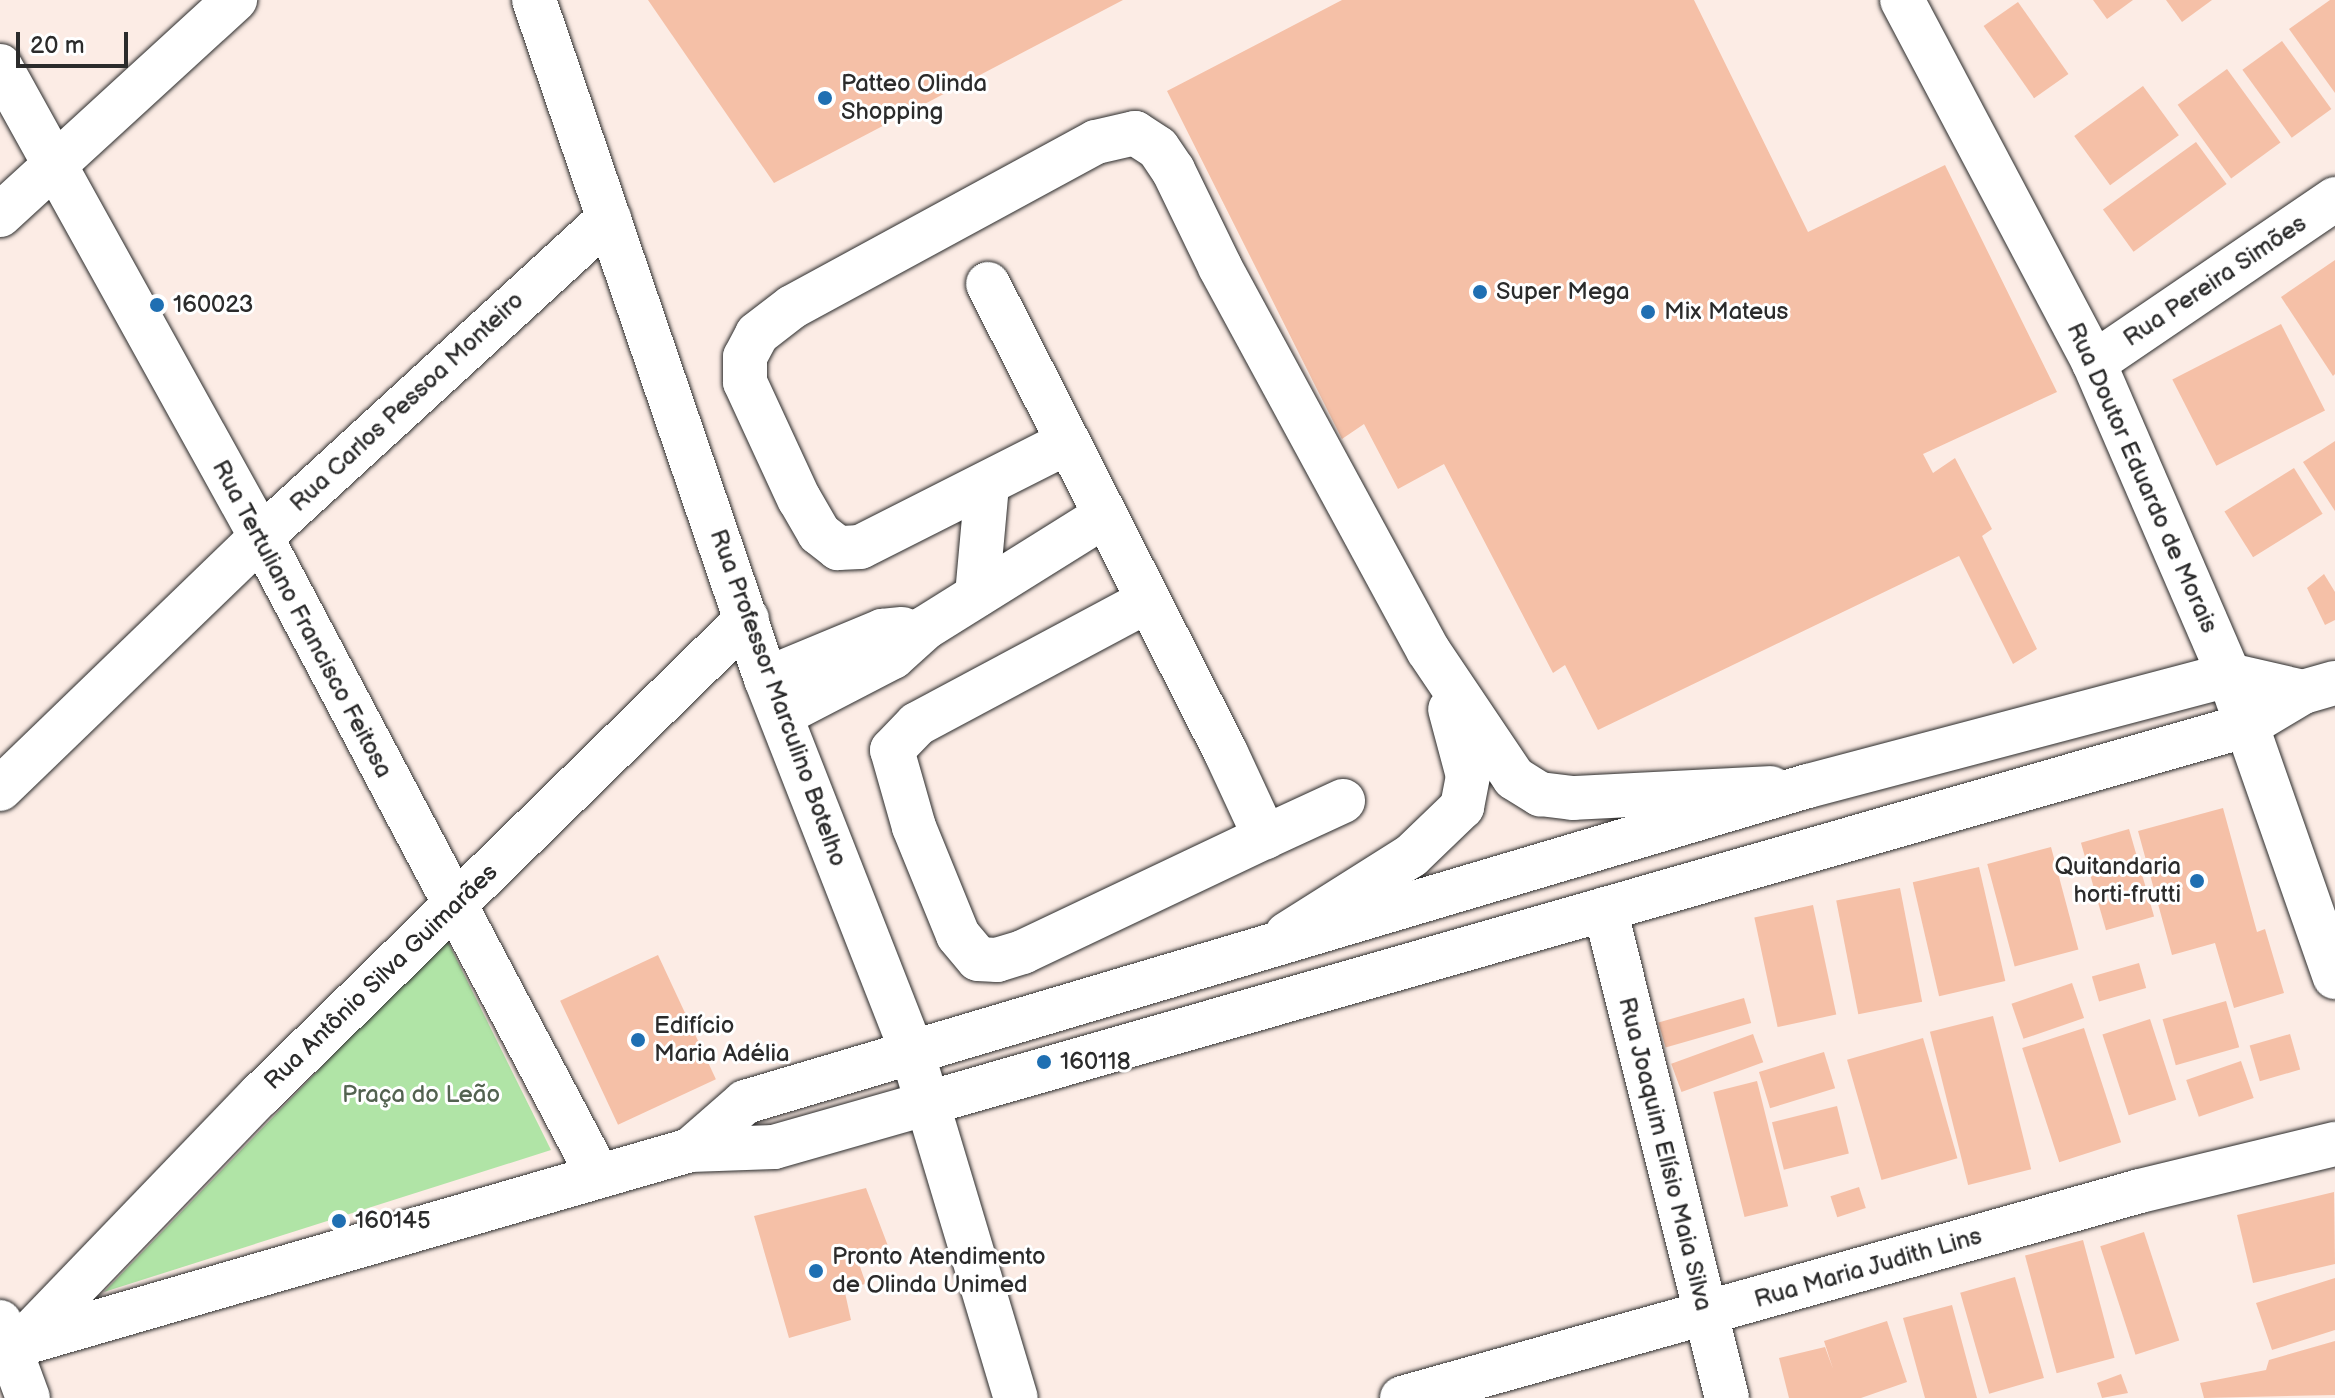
<!DOCTYPE html>
<html>
<head>
<meta charset="utf-8">
<style>
	body { margin:0 }
	#map { position:relative; width:2335px; height:1398px; overflow:hidden; background:#fcece5; font-family:"Balsamiq Sans",sans-serif }
	div>[style] { position:absolute }
	[style*='--x'] { left:calc(var(--x)*1px); top:calc(var(--y)*1px); width:calc(var(--w)*1px); rotate:calc(var(--a)*1deg) }
	.green>* { inset:0; background:#b0e4a6 }
	.building>* { inset:0; background:#f5c0a7; transform-origin:0 0 }
	.roads { filter:drop-shadow(0 0 2px #2b2b2b) drop-shadow(0 0 2px #2b2b2b) }
	.minor>* { height:44px; margin:-22px; padding:0 22px; transform-origin:22px; border-radius:22px; background:#fff }
	.major>* { height:44px; margin:-22px; padding:0 22px; transform-origin:22px; border-radius:22px; background:#fff }
	.dots>* { width:22px; height:22px; translate:-50% -50%; box-sizing:border-box; border:4px solid #fff; border-radius:50% }
	span { translate:-50% -50%; white-space:nowrap; text-align:center; line-height:1.15; -webkit-text-stroke:6px #fff; paint-order:stroke }
	.poi-label { font-size:24px; color:#2b2b2b }
	.left { translate:0 -50%; text-align:left }
	.right { translate:-100% -50%; text-align:right }
	.street-label { font-size:24px; color:#2b2b2b }
	.park-label { font-size:24px; color:#536250 }
	.scale { position:absolute; left:16px; top:32px; width:112px; height:36px; box-sizing:border-box; border:4px solid #2b2b2b; border-top:0; padding-left:10px; font-size:24px; line-height:28px; white-space:nowrap; color:#2b2b2b; -webkit-text-stroke:6px #fff; paint-order:stroke }
</style>
</head>
<body>
<div id="map">
	<div class="green">
		<div style="clip-path:polygon(446px 938px,551px 1150px,104px 1292px)"></div>
	</div>
	<div class="building">
		<div style="clip-path:polygon(648px 0,1123px 0,774px 183px)"></div>
		<div style="clip-path:polygon(1342px 0,1694px 0,1808px 232px,1945px 165px,2057px 392px,1923px 454px,1933px 473px,1955px 458px,1992px 529px,1982px 536px,2037px 649px,2013px 664px,1959px 556px,1598px 730px,1565px 665px,1553px 673px,1444px 464px,1398px 489px,1364px 424px,1342px 439px,1167px 91px)"></div>
		<div style="clip-path:polygon(2093px 0,2133px 0,2107px 19px)"></div>
		<div style="clip-path:polygon(2166px 0,2212px 0,2182px 22px)"></div>
		<div style="clip-path:polygon(2330px 0,2335px 0,2335px 93px,2289px 29px)"></div>
		<div style="left:2018px;top:2px;width:88px;height:42px;rotate:55deg"></div>
		<div style="left:2282px;top:41px;width:84px;height:49px;rotate:54deg"></div>
		<div style="left:2227px;top:69px;width:91px;height:61px;rotate:54deg"></div>
		<div style="left:2143px;top:86px;width:61px;height:85px;rotate:54deg"></div>
		<div style="left:2196px;top:142px;width:52px;height:115px;rotate:54deg"></div>
		<div style="clip-path:polygon(2335px 260px,2335px 374px,2333px 376px,2281px 297px)"></div>
		<div style="left:2281px;top:324px;width:97px;height:122px;rotate:63deg"></div>
		<div style="clip-path:polygon(2335px 441px,2335px 511px,2303px 462px)"></div>
		<div style="left:2294px;top:468px;width:54px;height:82px;rotate:58deg"></div>
		<div style="clip-path:polygon(2324px 574px,2335px 592px,2335px 620px,2325px 625px,2307px 588px)"></div>
		<div style="clip-path:polygon(2223px 808px,2257px 932px,2265px 929px,2284px 993px,2234px 1008px,2215px 943px,2172px 955px,2138px 831px)"></div>
		<div style="left:2129px;top:829px;width:91px;height:50px;rotate:74deg"></div>
		<div style="left:2051px;top:847px;width:106px;height:66px;rotate:75deg"></div>
		<div style="left:1979px;top:867px;width:117px;height:68px;rotate:77deg"></div>
		<div style="left:1900px;top:888px;width:116px;height:65px;rotate:79deg"></div>
		<div style="left:1813px;top:905px;width:112px;height:60px;rotate:78deg"></div>
		<div style="left:658px;top:955px;width:137px;height:108px;rotate:65deg"></div>
		<div style="left:2139px;top:963px;width:26px;height:49px;rotate:74deg"></div>
		<div style="left:2072px;top:983px;width:37px;height:64px;rotate:71deg"></div>
		<div style="left:1744px;top:998px;width:26px;height:89px;rotate:74deg"></div>
		<div style="left:2226px;top:1001px;width:48px;height:66px;rotate:74deg"></div>
		<div style="left:1993px;top:1016px;width:158px;height:65px;rotate:76deg"></div>
		<div style="left:2150px;top:1019px;width:85px;height:50px;rotate:72deg"></div>
		<div style="left:2084px;top:1028px;width:120px;height:65px;rotate:72deg"></div>
		<div style="left:1753px;top:1034px;width:30px;height:87px;rotate:70deg"></div>
		<div style="left:2290px;top:1034px;width:37px;height:42px;rotate:74deg"></div>
		<div style="left:1923px;top:1038px;width:125px;height:79px;rotate:74deg"></div>
		<div style="left:1824px;top:1052px;width:38px;height:68px;rotate:73deg"></div>
		<div style="left:2241px;top:1061px;width:39px;height:58px;rotate:71deg"></div>
		<div style="left:1757px;top:1081px;width:129px;height:45px;rotate:76deg"></div>
		<div style="left:1837px;top:1106px;width:49px;height:67px;rotate:76deg"></div>
		<div style="left:1859px;top:1187px;width:22px;height:30px;rotate:72deg"></div>
		<div style="clip-path:polygon(866px 1188px,888px 1246px,857px 1258px,866px 1284px,844px 1288px,851px 1320px,789px 1338px,754px 1216px)"></div>
		<div style="clip-path:polygon(2334px 1192px,2335px 1264px,2253px 1283px,2237px 1215px)"></div>
		<div style="left:2144px;top:1232px;width:114px;height:46px;rotate:72deg"></div>
		<div style="left:2083px;top:1240px;width:122px;height:60px;rotate:75deg"></div>
		<div style="left:2015px;top:1277px;width:105px;height:57px;rotate:74deg"></div>
		<div style="clip-path:polygon(2335px 1278px,2335px 1330px,2272px 1350px,2256px 1303px)"></div>
		<div style="clip-path:polygon(1952px 1305px,1977px 1398px,1925px 1398px,1903px 1318px)"></div>
		<div style="clip-path:polygon(1887px 1321px,1907px 1382px,1861px 1398px,1789px 1398px,1779px 1358px,1825px 1347px,1833px 1369px,1824px 1341px)"></div>
		<div style="clip-path:polygon(2335px 1341px,2335px 1395px,2204px 1398px,2200px 1383px,2266px 1370px,2269px 1360px)"></div>
		<div style="clip-path:polygon(2121px 1374px,2128px 1393px,2102px 1398px,2097px 1383px)"></div>
	</div>
	<div class="roads">
		<div class="minor">
			<div style="--x:534;--y:0;--w:718;--a:71.14"></div>
			<div style="--x:766;--y:679;--w:401;--a:68.6"></div>
			<div style="--x:912;--y:1052;--w:361;--a:73.3"></div>
			<div style="--x:1902;--y:0;--w:411;--a:62.1"></div>
			<div style="--x:2094;--y:363;--w:340;--a:66.6"></div>
			<div style="--x:2229;--y:675;--w:320;--a:70.7"></div>
			<div style="--x:0;--y:66;--w:538;--a:61.01"></div>
			<div style="--x:261;--y:537;--w:722;--a:62.16"></div>
			<div style="--x:0;--y:215;--w:319;--a:-42.5"></div>
			<div style="--x:988;--y:284;--w:526;--a:63.09"></div>
			<div style="--x:1226;--y:753;--w:93;--a:65.1"></div>
			<div style="--x:1265;--y:837;--w:268;--a:154.6"></div>
			<div style="--x:1023;--y:952;--w:27;--a:163"></div>
			<div style="--x:997;--y:960;--w:19;--a:-177"></div>
			<div style="--x:978;--y:959;--w:31;--a:-130"></div>
			<div style="--x:958;--y:935;--w:117;--a:-112.2"></div>
			<div style="--x:914;--y:827;--w:80;--a:-105.9"></div>
			<div style="--x:892;--y:750;--w:36;--a:-46"></div>
			<div style="--x:917;--y:724;--w:261;--a:-28.1"></div>
			<div style="--x:2094;--y:363;--w:292;--a:-34.2"></div>
			<div style="--x:1068;--y:442;--w:233;--a:153.2"></div>
			<div style="--x:860;--y:547;--w:22;--a:177"></div>
			<div style="--x:838;--y:548;--w:24;--a:-142"></div>
			<div style="--x:819;--y:533;--w:39;--a:-120"></div>
			<div style="--x:799;--y:499;--w:129;--a:-114.8"></div>
			<div style="--x:745;--y:382;--w:25;--a:-90"></div>
			<div style="--x:745;--y:357;--w:26;--a:-62"></div>
			<div style="--x:757;--y:334;--w:44;--a:-37.6"></div>
			<div style="--x:792;--y:307;--w:346;--a:-28.5"></div>
			<div style="--x:1096;--y:142;--w:40;--a:-13"></div>
			<div style="--x:1135;--y:133;--w:27;--a:33"></div>
			<div style="--x:1158;--y:148;--w:27;--a:56"></div>
			<div style="--x:1173;--y:170;--w:108;--a:64.1"></div>
			<div style="--x:1220;--y:267;--w:436;--a:61.5"></div>
			<div style="--x:1428;--y:650;--w:154;--a:56.1"></div>
			<div style="--x:1514;--y:778;--w:31;--a:32"></div>
			<div style="--x:1540;--y:794;--w:33;--a:7"></div>
			<div style="--x:1573;--y:798;--w:198;--a:-2.9"></div>
			<div style="--x:977;--y:595;--w:110;--a:-84.8"></div>
			<div style="--x:766;--y:679;--w:126;--a:-22.5"></div>
			<div style="--x:882;--y:631;--w:20;--a:-6"></div>
			<div style="--x:781;--y:715;--w:126;--a:-27.4"></div>
			<div style="--x:893;--y:657;--w:43;--a:-42.2"></div>
			<div style="--x:925;--y:628;--w:211;--a:-32"></div>
			<div style="--x:0;--y:789;--w:363;--a:-44"></div>
			<div style="--x:261;--y:537;--w:472;--a:-42.5"></div>
			<div style="--x:1265;--y:837;--w:86;--a:-24.8"></div>
			<div style="--x:1605;--y:909;--w:504;--a:75.99"></div>
			<div style="--x:1287;--y:934;--w:146;--a:-32.2"></div>
			<div style="--x:1411;--y:856;--w:71;--a:-43.9"></div>
			<div style="--x:1462;--y:807;--w:32;--a:-79"></div>
			<div style="--x:1468;--y:776;--w:69;--a:-105"></div>
			<div style="--x:0;--y:1322;--w:81;--a:69.8"></div>
			<div style="--x:21;--y:1343;--w:344;--a:-46.1"></div>
			<div style="--x:260;--y:1095;--w:681;--a:-44.35"></div>
			<div style="--x:1402;--y:1398;--w:766;--a:-15.67"></div>
			<div style="--x:2140;--y:1191;--w:201;--a:-13.6"></div>
		</div>
		<div class="major">
			<div style="--x:690;--y:1150;--w:73;--a:-41.1"></div>
			<div style="--x:745;--y:1102;--w:1109;--a:-16.56"></div>
			<div style="--x:1808;--y:786;--w:435;--a:-14.8"></div>
			<div style="--x:2229;--y:675;--w:76;--a:12.9"></div>
			<div style="--x:0;--y:1350;--w:718;--a:-16.16"></div>
			<div style="--x:690;--y:1150;--w:84;--a:-2"></div>
			<div style="--x:774;--y:1147;--w:160;--a:-15.9"></div>
			<div style="--x:928;--y:1103;--w:1373;--a:-15.98"></div>
			<div style="--x:2248;--y:725;--w:64;--a:-31"></div>
			<div style="--x:2303;--y:692;--w:33;--a:-16"></div>
		</div>
	</div>
	<div class="dots">
		<div style="left:825px;top:98px;background:#1f6fb2"></div>
		<div style="left:1480px;top:292px;background:#1f6fb2"></div>
		<div style="left:157px;top:305px;background:#1f6fb2"></div>
		<div style="left:1648px;top:312px;background:#1f6fb2"></div>
		<div style="left:2197px;top:881px;background:#1f6fb2"></div>
		<div style="left:638px;top:1040px;background:#1f6fb2"></div>
		<div style="left:1044px;top:1062px;background:#1f6fb2"></div>
		<div style="left:339px;top:1221px;background:#1f6fb2"></div>
		<div style="left:816px;top:1271px;background:#1f6fb2"></div>
	</div>
	<div class="poi-label">
		<span class="left" style="left:841px;top:98px">Patteo Olinda<br>Shopping</span>
		<span class="left" style="left:1496px;top:292px">Super Mega</span>
		<span class="left" style="left:173px;top:305px">160023</span>
		<span class="left" style="left:1664px;top:312px">Mix Mateus</span>
		<span class="right" style="left:2181px;top:881px">Quitandaria<br>horti-frutti</span>
		<span class="left" style="left:654px;top:1040px">Edifício<br>Maria Adélia</span>
		<span class="left" style="left:1060px;top:1062px">160118</span>
		<span class="left" style="left:355px;top:1221px">160145</span>
		<span class="left" style="left:832px;top:1271px">Pronto Atendimento<br>de Olinda Unimed</span>
	</div>
	<div class="street-label">
		<span style="left:2215px;top:281px;rotate:-34deg">Rua Pereira Simões</span>
		<span style="left:407px;top:402px;rotate:-43deg">Rua Carlos Pessoa Monteiro</span>
		<span style="left:2142px;top:478px;rotate:66deg">Rua Doutor Eduardo de Morais</span>
		<span style="left:302px;top:619px;rotate:62deg">Rua Tertuliano Francisco Feitosa</span>
		<span style="left:778px;top:698px;rotate:70deg">Rua Professor Marculino Botelho</span>
		<span style="left:381px;top:977px;rotate:-44deg">Rua Antônio Silva Guimarães</span>
		<span style="left:1665px;top:1154px;rotate:76deg">Rua Joaquim Elísio Maia Silva</span>
		<span style="left:1868px;top:1268px;rotate:-16deg">Rua Maria Judith Lins</span>
	</div>
	<div class="park-label">
		<span style="left:421px;top:1095px">Praça do Leão</span>
	</div>
	<div class="scale">20 m</div>
</div>
</body>
</html>
